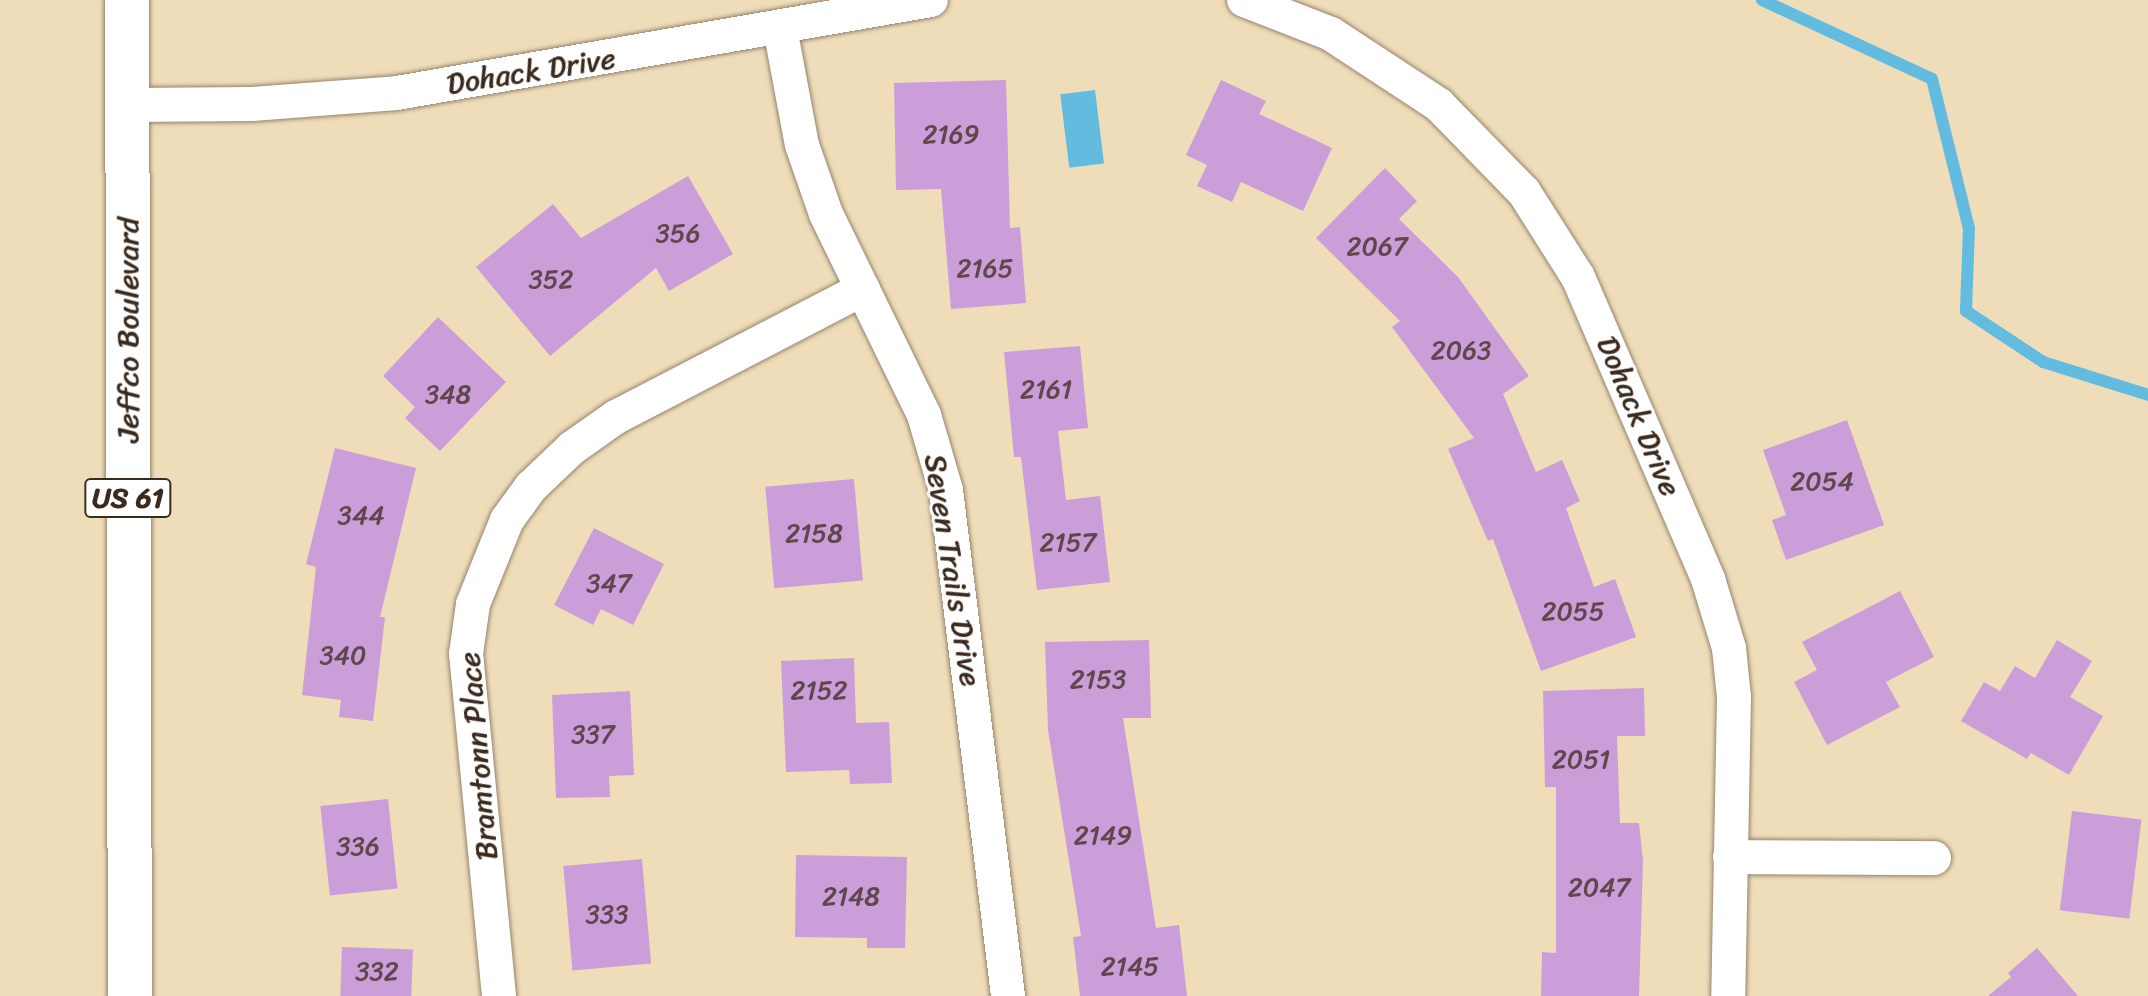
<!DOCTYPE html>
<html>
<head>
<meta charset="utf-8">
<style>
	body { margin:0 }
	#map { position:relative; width:2148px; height:996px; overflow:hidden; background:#efddba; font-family:Sriracha,sans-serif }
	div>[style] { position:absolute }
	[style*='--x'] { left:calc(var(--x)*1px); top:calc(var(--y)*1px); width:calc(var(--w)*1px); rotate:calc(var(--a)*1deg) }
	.water>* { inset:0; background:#63bbe0; transform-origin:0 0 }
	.stream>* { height:12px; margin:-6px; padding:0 6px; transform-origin:6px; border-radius:6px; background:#63bbe0 }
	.building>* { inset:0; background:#cb9ed9; transform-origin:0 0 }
	.roads { filter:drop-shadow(0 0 2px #95846c) drop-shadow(0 0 2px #95846c) }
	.minor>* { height:34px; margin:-17px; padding:0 17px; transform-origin:17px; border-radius:17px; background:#fff }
	.primary>* { height:44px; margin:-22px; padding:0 22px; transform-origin:22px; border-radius:22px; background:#fff }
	span { translate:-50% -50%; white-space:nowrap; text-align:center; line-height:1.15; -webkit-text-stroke:6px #fff; paint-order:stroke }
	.number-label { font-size:26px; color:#5f474d }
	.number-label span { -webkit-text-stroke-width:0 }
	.shield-label span { padding:2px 6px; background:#fff; border:2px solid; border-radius:6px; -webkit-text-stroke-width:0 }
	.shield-label { font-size:28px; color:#3b2a1e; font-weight:700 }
	.street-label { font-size:30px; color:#3b2a1e }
</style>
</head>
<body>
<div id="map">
	<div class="water">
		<div style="left:1095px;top:90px;width:74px;height:35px;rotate:83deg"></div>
	</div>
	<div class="stream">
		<div style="--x:1762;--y:0;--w:187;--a:24.9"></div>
		<div style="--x:1932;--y:79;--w:154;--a:76.1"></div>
		<div style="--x:1969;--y:228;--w:83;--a:92.1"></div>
		<div style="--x:1966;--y:311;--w:92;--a:33.5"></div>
		<div style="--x:2043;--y:362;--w:110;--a:17.4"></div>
	</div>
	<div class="building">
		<div style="clip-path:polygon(1006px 80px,1010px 228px,1020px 227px,1026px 303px,951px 309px,941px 189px,896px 190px,894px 83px)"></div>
		<div style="clip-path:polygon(1221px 80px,1266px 101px,1259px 114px,1332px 148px,1303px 211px,1241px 182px,1232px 202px,1197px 186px,1207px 165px,1186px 155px)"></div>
		<div style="clip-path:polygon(1385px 168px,1417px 201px,1399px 219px,1458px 277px,1529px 376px,1503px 394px,1536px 472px,1562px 460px,1580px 501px,1566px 508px,1594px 587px,1615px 579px,1636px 637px,1541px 671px,1493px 539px,1488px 541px,1448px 449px,1474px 438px,1392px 327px,1400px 321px,1316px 238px)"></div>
		<div style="clip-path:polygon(688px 176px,733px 254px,669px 291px,656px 268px,550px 356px,476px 267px,553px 204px,581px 238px)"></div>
		<div style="clip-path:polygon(438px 317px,506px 382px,440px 451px,405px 418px,415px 407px,383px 376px)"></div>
		<div style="clip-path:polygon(1080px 346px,1088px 428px,1058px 431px,1066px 500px,1100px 496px,1110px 582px,1037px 590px,1021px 457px,1014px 457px,1004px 352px)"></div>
		<div style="clip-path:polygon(1847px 420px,1884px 525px,1786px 560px,1772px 520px,1786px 515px,1763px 450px)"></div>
		<div style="clip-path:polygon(335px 448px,416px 468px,380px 617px,385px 617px,373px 721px,339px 717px,341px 700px,302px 695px,316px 567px,306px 564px)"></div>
		<div style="left:854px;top:479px;width:102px;height:89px;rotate:85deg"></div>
		<div style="clip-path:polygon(594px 528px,664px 564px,633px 625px,601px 609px,593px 625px,554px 605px)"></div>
		<div style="clip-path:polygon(1900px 591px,1934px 657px,1886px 682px,1900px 707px,1827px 745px,1794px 682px,1817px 670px,1802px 642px)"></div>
		<div style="clip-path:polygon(1149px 640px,1151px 718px,1123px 718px,1156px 928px,1179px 925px,1187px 996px,1080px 996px,1073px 937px,1081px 936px,1048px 730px,1045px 642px)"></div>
		<div style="clip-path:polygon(2057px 640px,2092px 661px,2070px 697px,2103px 716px,2069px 775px,2031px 753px,2027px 759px,1961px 721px,1984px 682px,2000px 691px,2015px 666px,2035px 678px)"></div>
		<div style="clip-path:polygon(854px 658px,856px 723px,889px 722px,892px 783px,850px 784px,849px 770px,786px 772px,781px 661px)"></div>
		<div style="clip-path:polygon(1644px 688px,1645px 736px,1617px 736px,1620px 823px,1639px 823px,1643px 861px,1639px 996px,1541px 996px,1542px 952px,1556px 953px,1556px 787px,1545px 787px,1543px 691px)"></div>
		<div style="clip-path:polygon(630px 691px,634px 775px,609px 776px,610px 797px,556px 798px,552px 695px)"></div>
		<div style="left:388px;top:799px;width:90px;height:68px;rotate:84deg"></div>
		<div style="left:2072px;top:811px;width:70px;height:100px;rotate:7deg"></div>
		<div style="clip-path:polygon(796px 855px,907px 857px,905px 948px,867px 948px,867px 938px,795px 937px)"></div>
		<div style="left:642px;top:859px;width:105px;height:79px;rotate:85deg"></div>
		<div style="left:342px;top:947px;width:71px;height:49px;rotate:2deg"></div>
		<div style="clip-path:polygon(2037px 948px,2078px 996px,1988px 996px,2011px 977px,2008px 973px)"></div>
	</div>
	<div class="roads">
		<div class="minor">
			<div style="--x:1244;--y:0;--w:93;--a:21.3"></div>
			<div style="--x:1331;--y:34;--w:129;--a:33.3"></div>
			<div style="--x:1439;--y:105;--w:122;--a:45.7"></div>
			<div style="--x:1524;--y:192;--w:101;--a:57.6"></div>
			<div style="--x:1578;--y:277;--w:329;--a:66.7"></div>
			<div style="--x:1708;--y:579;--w:72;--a:73.1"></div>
			<div style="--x:1729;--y:648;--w:49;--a:84.2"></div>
			<div style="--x:1734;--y:697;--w:299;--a:91.1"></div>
			<div style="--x:780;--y:28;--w:119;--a:79.4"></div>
			<div style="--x:802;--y:145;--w:73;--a:70.8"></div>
			<div style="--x:826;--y:214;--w:224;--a:64"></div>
			<div style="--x:924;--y:415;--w:78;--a:73.7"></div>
			<div style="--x:946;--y:490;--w:510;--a:83.01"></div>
			<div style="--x:128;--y:105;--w:124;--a:-0.5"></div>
			<div style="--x:252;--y:104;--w:145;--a:-4.3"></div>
			<div style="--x:397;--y:93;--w:542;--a:-9.88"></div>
			<div style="--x:1730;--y:857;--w:204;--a:0.3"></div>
			<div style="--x:499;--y:996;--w:344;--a:-95.5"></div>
			<div style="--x:466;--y:654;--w:50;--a:-82"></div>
			<div style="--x:473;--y:604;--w:91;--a:-68"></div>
			<div style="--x:507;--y:520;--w:41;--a:-54"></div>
			<div style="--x:531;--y:487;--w:57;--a:-43.6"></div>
			<div style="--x:572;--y:448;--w:54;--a:-35.2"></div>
			<div style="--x:616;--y:417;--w:278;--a:-27.4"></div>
		</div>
		<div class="primary">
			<div style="--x:127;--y:0;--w:996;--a:89.83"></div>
		</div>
	</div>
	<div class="number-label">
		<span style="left:951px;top:135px">2169</span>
		<span style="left:678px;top:234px">356</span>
		<span style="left:1377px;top:247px">2067</span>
		<span style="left:985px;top:269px">2165</span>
		<span style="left:551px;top:280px">352</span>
		<span style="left:1461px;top:351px">2063</span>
		<span style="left:1046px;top:390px">2161</span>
		<span style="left:448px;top:395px">348</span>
		<span style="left:1822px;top:482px">2054</span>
		<span style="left:361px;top:516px">344</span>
		<span style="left:814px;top:534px">2158</span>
		<span style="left:1068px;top:543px">2157</span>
		<span style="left:609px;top:584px">347</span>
		<span style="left:1573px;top:612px">2055</span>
		<span style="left:343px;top:656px">340</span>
		<span style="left:1098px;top:680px">2153</span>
		<span style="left:819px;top:691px">2152</span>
		<span style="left:593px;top:735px">337</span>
		<span style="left:1581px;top:760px">2051</span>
		<span style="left:1103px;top:836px">2149</span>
		<span style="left:358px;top:847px">336</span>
		<span style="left:1599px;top:888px">2047</span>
		<span style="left:851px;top:897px">2148</span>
		<span style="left:607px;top:915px">333</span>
		<span style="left:1130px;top:967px">2145</span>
		<span style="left:377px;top:972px">332</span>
	</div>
	<div class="shield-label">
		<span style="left:128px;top:498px">US 61</span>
	</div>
	<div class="street-label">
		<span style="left:531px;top:71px;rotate:-9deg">Dohack Drive</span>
		<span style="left:128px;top:330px;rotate:-90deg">Jeffco Boulevard</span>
		<span style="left:1639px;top:416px;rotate:67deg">Dohack Drive</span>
		<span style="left:953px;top:570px;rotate:81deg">Seven Trails Drive</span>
		<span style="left:478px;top:756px;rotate:-95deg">Bramtonn Place</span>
	</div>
</div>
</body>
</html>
